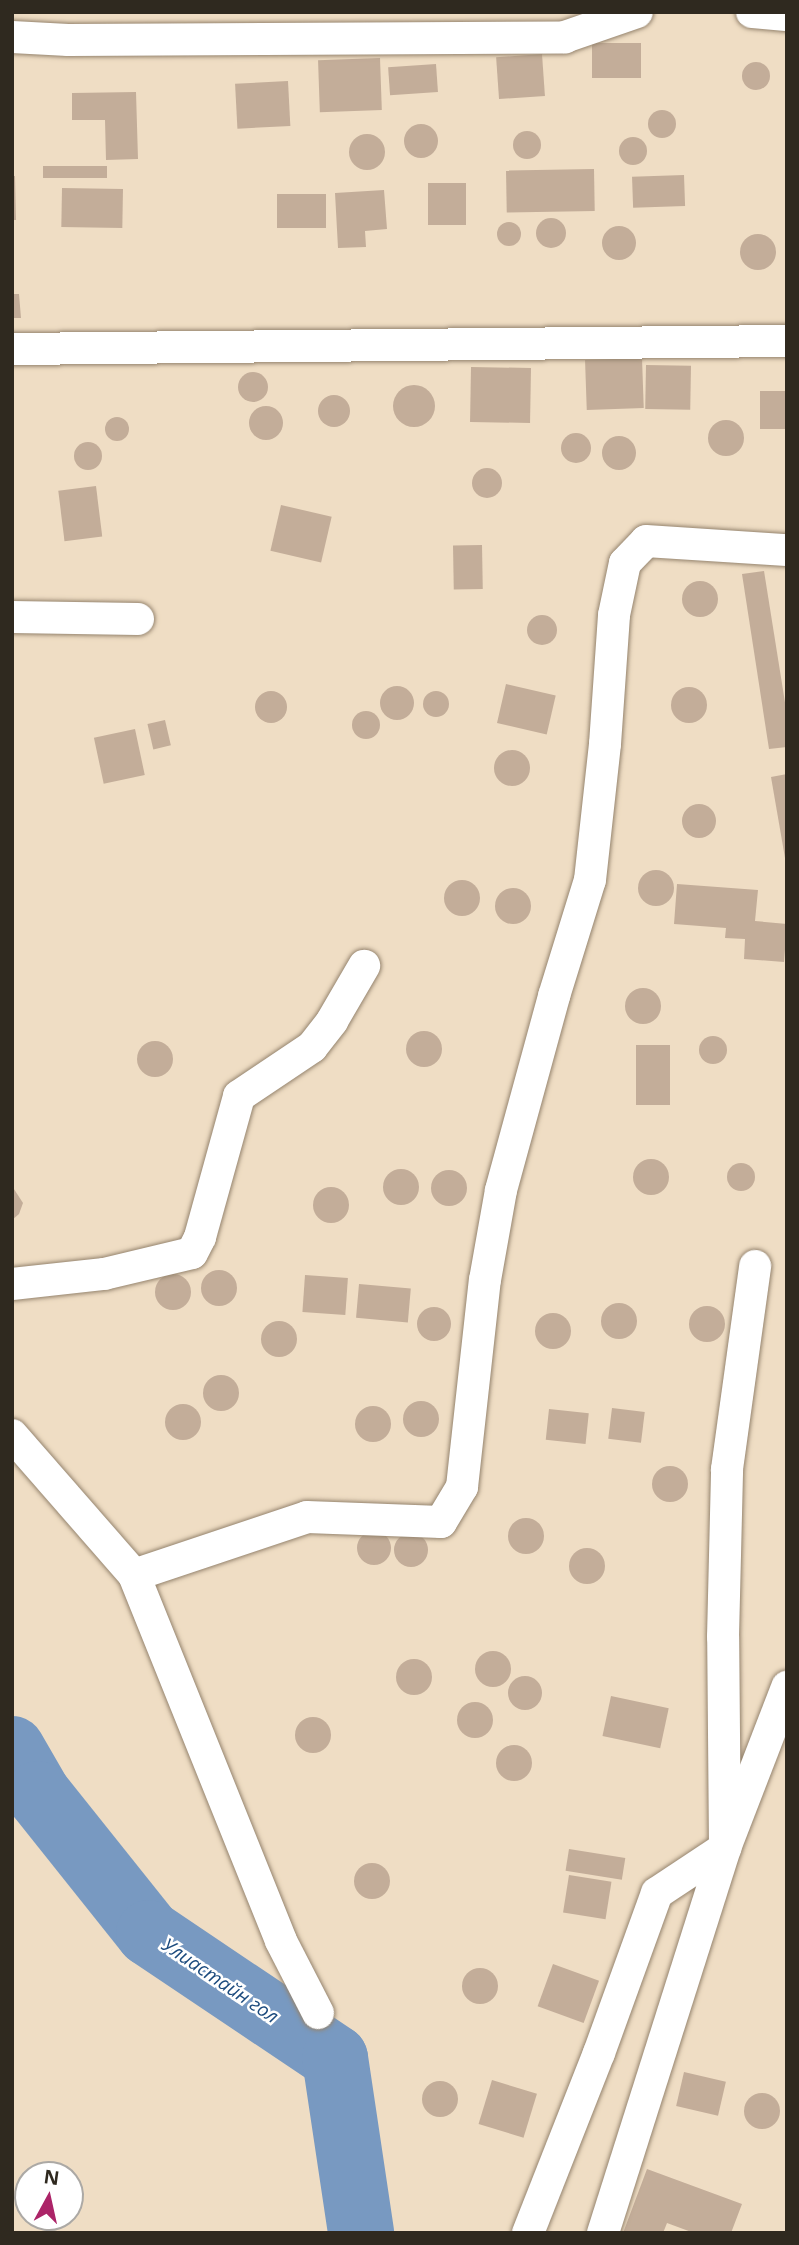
<!DOCTYPE html>
<html>
<head>
<meta charset="utf-8">
<style>
	body { margin:0 }
	#map { position:relative; width:799px; height:2245px; overflow:hidden; background:#efddc4; font-family:"Open Sans",sans-serif }
	div>[style] { position:absolute }
	[style*='--x'] { left:calc(var(--x)*1px); top:calc(var(--y)*1px); width:calc(var(--w)*1px); rotate:calc(var(--a)*1deg) }
	.river>* { height:66px; margin:-33px; padding:0 33px; transform-origin:33px; border-radius:33px; background:#7899c1 }
	.building>* { inset:0; background:#c3ad99; transform-origin:0 0 }
	.round { border-radius:50% }
	.roads { filter:drop-shadow(0 0 2px #95846e) drop-shadow(0 0 2px #95846e) }
	.street>* { height:32px; margin:-16px; padding:0 16px; transform-origin:16px; border-radius:16px; background:#fff }
	span { translate:-50% -50%; white-space:nowrap; text-align:center; line-height:1.15; -webkit-text-stroke:5px #fff; paint-order:stroke }
	.water-label { font-size:19px; color:#1b4a7d; font-style:italic }
	.frame { position:absolute; inset:0; border:14px solid #2f291f; pointer-events:none }
	.north { position:absolute; left:14px; top:2161px; width:70px; height:70px; box-sizing:border-box; background:#fff; border:2px solid #aca9a5; border-radius:50%; rotate:8deg; font-size:19px; font-weight:700; line-height:28px; text-align:center; color:#2f291f }
	.north::after { content:''; display:block; margin:auto; width:24px; height:32px; background:#ac2468; clip-path:polygon(50% 0,100% 100%,50% 72%,0 100%) }
</style>
</head>
<body>
<div id="map">
	<div class="river">
		<div style="--x:12;--y:1749;--w:52;--a:60"></div>
		<div style="--x:38;--y:1794;--w:178;--a:51.4"></div>
		<div style="--x:149;--y:1933;--w:224;--a:33.9"></div>
		<div style="--x:335;--y:2058;--w:177;--a:81.5"></div>
	</div>
	<div class="building">
		<div style="left:592px;top:43px;width:49px;height:35px"></div>
		<div style="left:542px;top:54px;width:42px;height:46px;rotate:86deg"></div>
		<div style="left:380px;top:58px;width:52px;height:62px;rotate:88deg"></div>
		<div class="round" style="left:742px;top:62px;width:28px;height:28px"></div>
		<div style="left:436px;top:64px;width:28px;height:48px;rotate:86deg"></div>
		<div style="left:288px;top:81px;width:45px;height:53px;rotate:87deg"></div>
		<div style="clip-path:polygon(136px 92px,138px 159px,106px 160px,105px 120px,72px 120px,72px 93px)"></div>
		<div class="round" style="left:648px;top:110px;width:28px;height:28px"></div>
		<div class="round" style="left:404px;top:124px;width:34px;height:34px"></div>
		<div class="round" style="left:513px;top:131px;width:28px;height:28px"></div>
		<div class="round" style="left:349px;top:134px;width:36px;height:36px"></div>
		<div class="round" style="left:619px;top:137px;width:28px;height:28px"></div>
		<div style="left:107px;top:166px;width:12px;height:64px;rotate:90deg"></div>
		<div style="left:594px;top:169px;width:42px;height:88px;rotate:89deg"></div>
		<div style="left:684px;top:175px;width:31px;height:52px;rotate:88deg"></div>
		<div style="clip-path:polygon(12px 176px,15px 176px,16px 220px,12px 220px)"></div>
		<div style="left:428px;top:183px;width:38px;height:42px"></div>
		<div style="left:62px;top:188px;width:61px;height:39px;rotate:1deg"></div>
		<div style="clip-path:polygon(384px 190px,387px 229px,365px 231px,366px 247px,338px 248px,335px 193px)"></div>
		<div style="left:277px;top:194px;width:49px;height:34px"></div>
		<div class="round" style="left:536px;top:218px;width:30px;height:30px"></div>
		<div class="round" style="left:497px;top:222px;width:24px;height:24px"></div>
		<div class="round" style="left:602px;top:226px;width:34px;height:34px"></div>
		<div class="round" style="left:740px;top:234px;width:36px;height:36px"></div>
		<div style="clip-path:polygon(12px 294px,19px 294px,21px 318px,12px 318px)"></div>
		<div style="left:642px;top:358px;width:50px;height:57px;rotate:88deg"></div>
		<div style="left:646px;top:365px;width:45px;height:44px;rotate:1deg"></div>
		<div style="left:531px;top:368px;width:55px;height:60px;rotate:91deg"></div>
		<div class="round" style="left:238px;top:372px;width:30px;height:30px"></div>
		<div class="round" style="left:393px;top:385px;width:42px;height:42px"></div>
		<div style="left:787px;top:391px;width:38px;height:27px;rotate:90deg"></div>
		<div class="round" style="left:318px;top:395px;width:32px;height:32px"></div>
		<div class="round" style="left:249px;top:406px;width:34px;height:34px"></div>
		<div class="round" style="left:105px;top:417px;width:24px;height:24px"></div>
		<div class="round" style="left:708px;top:420px;width:36px;height:36px"></div>
		<div class="round" style="left:561px;top:433px;width:30px;height:30px"></div>
		<div class="round" style="left:602px;top:436px;width:34px;height:34px"></div>
		<div class="round" style="left:74px;top:442px;width:28px;height:28px"></div>
		<div class="round" style="left:472px;top:468px;width:30px;height:30px"></div>
		<div style="left:96px;top:486px;width:51px;height:38px;rotate:83deg"></div>
		<div style="left:281px;top:505px;width:52px;height:47px;rotate:13deg"></div>
		<div style="left:482px;top:545px;width:44px;height:29px;rotate:89deg"></div>
		<div style="clip-path:polygon(764px 571px,787px 715px,787px 747px,769px 749px,742px 574px)"></div>
		<div class="round" style="left:682px;top:581px;width:36px;height:36px"></div>
		<div class="round" style="left:527px;top:615px;width:30px;height:30px"></div>
		<div style="left:506px;top:684px;width:51px;height:40px;rotate:13deg"></div>
		<div class="round" style="left:380px;top:686px;width:34px;height:34px"></div>
		<div class="round" style="left:671px;top:687px;width:36px;height:36px"></div>
		<div class="round" style="left:255px;top:691px;width:32px;height:32px"></div>
		<div class="round" style="left:423px;top:691px;width:26px;height:26px"></div>
		<div class="round" style="left:352px;top:711px;width:28px;height:28px"></div>
		<div style="left:165px;top:720px;width:26px;height:18px;rotate:77deg"></div>
		<div style="left:135px;top:729px;width:47px;height:42px;rotate:78deg"></div>
		<div class="round" style="left:494px;top:750px;width:36px;height:36px"></div>
		<div style="clip-path:polygon(787px 774px,787px 858px,785px 858px,771px 777px)"></div>
		<div class="round" style="left:682px;top:804px;width:34px;height:34px"></div>
		<div class="round" style="left:638px;top:870px;width:36px;height:36px"></div>
		<div class="round" style="left:444px;top:880px;width:36px;height:36px"></div>
		<div style="clip-path:polygon(677px 884px,758px 890px,755px 921px,787px 924px,784px 962px,744px 959px,745px 939px,725px 938px,726px 928px,674px 924px)"></div>
		<div class="round" style="left:495px;top:888px;width:36px;height:36px"></div>
		<div class="round" style="left:625px;top:988px;width:36px;height:36px"></div>
		<div class="round" style="left:406px;top:1031px;width:36px;height:36px"></div>
		<div class="round" style="left:699px;top:1036px;width:28px;height:28px"></div>
		<div class="round" style="left:137px;top:1041px;width:36px;height:36px"></div>
		<div style="left:636px;top:1045px;width:34px;height:60px"></div>
		<div class="round" style="left:633px;top:1159px;width:36px;height:36px"></div>
		<div class="round" style="left:727px;top:1163px;width:28px;height:28px"></div>
		<div class="round" style="left:383px;top:1169px;width:36px;height:36px"></div>
		<div class="round" style="left:431px;top:1170px;width:36px;height:36px"></div>
		<div style="clip-path:polygon(12px 1186px,23px 1203px,19px 1214px,12px 1220px)"></div>
		<div class="round" style="left:313px;top:1187px;width:36px;height:36px"></div>
		<div class="round" style="left:201px;top:1270px;width:36px;height:36px"></div>
		<div class="round" style="left:155px;top:1274px;width:36px;height:36px"></div>
		<div style="left:305px;top:1275px;width:43px;height:37px;rotate:4deg"></div>
		<div style="left:359px;top:1284px;width:52px;height:34px;rotate:5deg"></div>
		<div class="round" style="left:601px;top:1303px;width:36px;height:36px"></div>
		<div class="round" style="left:689px;top:1306px;width:36px;height:36px"></div>
		<div class="round" style="left:417px;top:1307px;width:34px;height:34px"></div>
		<div class="round" style="left:535px;top:1313px;width:36px;height:36px"></div>
		<div class="round" style="left:261px;top:1321px;width:36px;height:36px"></div>
		<div class="round" style="left:203px;top:1375px;width:36px;height:36px"></div>
		<div class="round" style="left:403px;top:1401px;width:36px;height:36px"></div>
		<div class="round" style="left:165px;top:1404px;width:36px;height:36px"></div>
		<div class="round" style="left:355px;top:1406px;width:36px;height:36px"></div>
		<div style="left:612px;top:1408px;width:33px;height:31px;rotate:7deg"></div>
		<div style="left:549px;top:1409px;width:40px;height:31px;rotate:6deg"></div>
		<div class="round" style="left:652px;top:1466px;width:36px;height:36px"></div>
		<div class="round" style="left:508px;top:1518px;width:36px;height:36px"></div>
		<div class="round" style="left:357px;top:1531px;width:34px;height:34px"></div>
		<div class="round" style="left:394px;top:1533px;width:34px;height:34px"></div>
		<div class="round" style="left:569px;top:1548px;width:36px;height:36px"></div>
		<div class="round" style="left:475px;top:1651px;width:36px;height:36px"></div>
		<div class="round" style="left:396px;top:1659px;width:36px;height:36px"></div>
		<div class="round" style="left:508px;top:1676px;width:34px;height:34px"></div>
		<div style="left:611px;top:1696px;width:59px;height:41px;rotate:12deg"></div>
		<div class="round" style="left:457px;top:1702px;width:36px;height:36px"></div>
		<div class="round" style="left:295px;top:1717px;width:36px;height:36px"></div>
		<div class="round" style="left:496px;top:1745px;width:36px;height:36px"></div>
		<div style="left:569px;top:1849px;width:57px;height:22px;rotate:9deg"></div>
		<div class="round" style="left:354px;top:1863px;width:36px;height:36px"></div>
		<div style="left:569px;top:1875px;width:43px;height:38px;rotate:9deg"></div>
		<div style="left:553px;top:1964px;width:49px;height:45px;rotate:20deg"></div>
		<div class="round" style="left:462px;top:1968px;width:36px;height:36px"></div>
		<div style="left:684px;top:2072px;width:43px;height:35px;rotate:13deg"></div>
		<div style="left:492px;top:2080px;width:47px;height:46px;rotate:17deg"></div>
		<div class="round" style="left:422px;top:2081px;width:36px;height:36px"></div>
		<div class="round" style="left:744px;top:2093px;width:36px;height:36px"></div>
		<div style="clip-path:polygon(647px 2169px,742px 2204px,731px 2233px,694px 2233px,667px 2223px,663px 2233px,623px 2233px)"></div>
	</div>
	<div class="roads">
		<div class="street">
			<div style="--x:752;--y:12;--w:35;--a:5"></div>
			<div style="--x:12;--y:37;--w:56;--a:3.1"></div>
			<div style="--x:68;--y:40;--w:497;--a:-0.3"></div>
			<div style="--x:565;--y:37;--w:76;--a:-19.1"></div>
			<div style="--x:12;--y:349;--w:775;--a:-0.59"></div>
			<div style="--x:12;--y:617;--w:126;--a:0.9"></div>
			<div style="--x:12;--y:1284;--w:93;--a:-6.2"></div>
			<div style="--x:104;--y:1274;--w:90;--a:-13.4"></div>
			<div style="--x:192;--y:1253;--w:18;--a:-63"></div>
			<div style="--x:200;--y:1237;--w:146;--a:-74.5"></div>
			<div style="--x:239;--y:1096;--w:88;--a:-33.9"></div>
			<div style="--x:312;--y:1047;--w:33;--a:-52"></div>
			<div style="--x:332;--y:1021;--w:64;--a:-59.8"></div>
			<div style="--x:12;--y:1435;--w:186;--a:48.9"></div>
			<div style="--x:134;--y:1575;--w:394;--a:68.1"></div>
			<div style="--x:281;--y:1941;--w:81;--a:62.8"></div>
			<div style="--x:134;--y:1575;--w:182;--a:-18.5"></div>
			<div style="--x:307;--y:1517;--w:134;--a:2.1"></div>
			<div style="--x:441;--y:1522;--w:41;--a:-59"></div>
			<div style="--x:462;--y:1487;--w:208;--a:-83.7"></div>
			<div style="--x:485;--y:1280;--w:91;--a:-79.9"></div>
			<div style="--x:501;--y:1190;--w:201;--a:-74.7"></div>
			<div style="--x:554;--y:996;--w:121;--a:-72.8"></div>
			<div style="--x:590;--y:880;--w:137;--a:-83.7"></div>
			<div style="--x:605;--y:744;--w:129;--a:-86"></div>
			<div style="--x:614;--y:615;--w:53;--a:-78.1"></div>
			<div style="--x:625;--y:563;--w:30;--a:-46"></div>
			<div style="--x:646;--y:541;--w:141;--a:3.7"></div>
			<div style="--x:528;--y:2233;--w:193;--a:-68.5"></div>
			<div style="--x:599;--y:2053;--w:170;--a:-70.1"></div>
			<div style="--x:657;--y:1893;--w:82;--a:-33.5"></div>
			<div style="--x:725;--y:1848;--w:211;--a:-90.5"></div>
			<div style="--x:723;--y:1637;--w:168;--a:-88.6"></div>
			<div style="--x:727;--y:1469;--w:205;--a:-82.1"></div>
			<div style="--x:603;--y:2233;--w:404;--a:-72.4"></div>
			<div style="--x:725;--y:1848;--w:173;--a:-68.9"></div>
		</div>
	</div>
	<div class="water-label">
		<span style="left:220px;top:1981px;rotate:34deg">Улиастайн гол</span>
	</div>
	<div class="frame"></div>
	<div class="north">N</div>
</div>
</body>
</html>
